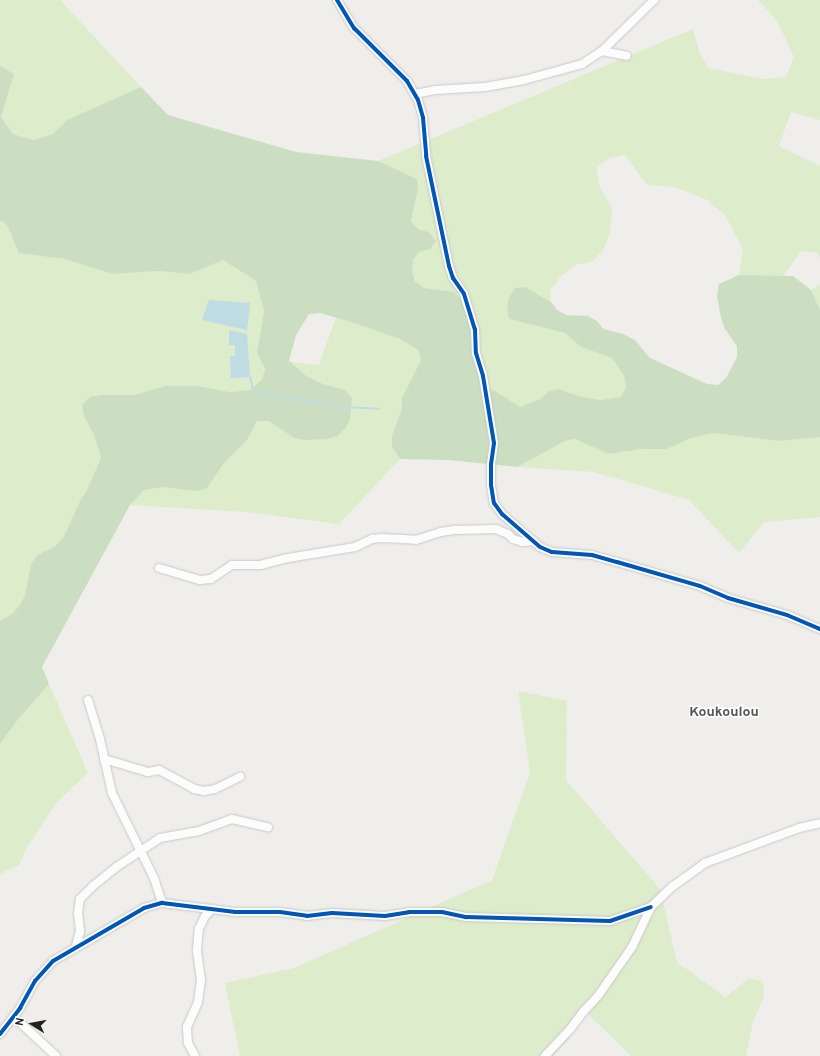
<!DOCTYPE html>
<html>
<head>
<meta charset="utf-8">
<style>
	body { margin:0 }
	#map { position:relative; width:820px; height:1056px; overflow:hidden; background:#f0eeeb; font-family:Overpass,sans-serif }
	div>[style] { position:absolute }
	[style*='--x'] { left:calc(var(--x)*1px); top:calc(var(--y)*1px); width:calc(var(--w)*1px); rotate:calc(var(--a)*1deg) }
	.grass>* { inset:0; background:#ddeccb }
	.forest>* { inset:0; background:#cbdec1 }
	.water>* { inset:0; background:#bfdbe3 }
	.stream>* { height:2px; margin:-1px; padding:0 1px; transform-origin:1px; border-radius:1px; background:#bfdbe3 }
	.roads { filter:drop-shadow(0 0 1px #c9c8c7) drop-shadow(0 0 1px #c9c8c7) }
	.street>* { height:8px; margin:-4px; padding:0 4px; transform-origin:4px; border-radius:4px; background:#fdfcfc }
	.cycleway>* { height:4px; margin:-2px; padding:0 2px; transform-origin:2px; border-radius:2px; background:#0057b8 }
	span { translate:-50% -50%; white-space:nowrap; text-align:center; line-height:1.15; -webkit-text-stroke:3px #fff; paint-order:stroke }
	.quarter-label { font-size:14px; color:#555; font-weight:700 }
	.north { position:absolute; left:12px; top:1004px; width:40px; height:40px; -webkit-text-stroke:3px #fff; paint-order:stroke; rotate:281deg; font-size:11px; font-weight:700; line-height:16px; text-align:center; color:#222 }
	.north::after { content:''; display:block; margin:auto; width:14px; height:18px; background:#222; clip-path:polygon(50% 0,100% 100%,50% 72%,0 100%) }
</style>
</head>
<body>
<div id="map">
	<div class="grass">
		<div style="clip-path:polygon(0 0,60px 0,141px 87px,67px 120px,53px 134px,34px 140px,13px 134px,1px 117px,14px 74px,0 66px)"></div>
		<div style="clip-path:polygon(758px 0,820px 0,820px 120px,791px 112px,779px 146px,820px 166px,820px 258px,818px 253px,801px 251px,783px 276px,739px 275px,743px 249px,725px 215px,707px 200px,675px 187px,647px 185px,625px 155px,607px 159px,596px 167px,600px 188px,612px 207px,610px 233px,603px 250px,593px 261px,575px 265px,560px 277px,550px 291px,551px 302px,525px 287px,509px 319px,565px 333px,581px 347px,612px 358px,624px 376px,626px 387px,621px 397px,600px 400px,578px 396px,559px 389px,549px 391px,540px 399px,520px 407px,495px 391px,485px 387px,479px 379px,475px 332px,454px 292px,424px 288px,416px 281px,412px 270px,413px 260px,419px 252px,430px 249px,429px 232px,418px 229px,411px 221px,418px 189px,417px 179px,378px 161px,693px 29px,699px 51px,708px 68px,763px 79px,786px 77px,794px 57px,777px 21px)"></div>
		<div style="clip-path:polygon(evenodd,0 220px,7px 225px,19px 253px,64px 259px,113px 274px,158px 271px,190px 274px,223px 260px,256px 281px,264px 311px,257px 353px,265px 369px,262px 379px,251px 390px,230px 392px,197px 386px,165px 386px,134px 395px,101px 395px,90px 397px,82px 405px,84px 416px,94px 435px,101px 456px,87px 490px,81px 499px,63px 538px,55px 546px,37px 555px,31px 564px,25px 595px,20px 605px,13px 613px,0 621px,0 220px,247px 334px,231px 378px,230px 356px,235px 356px,235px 345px,229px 345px,247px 334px)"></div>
		<div style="clip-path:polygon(820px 284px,820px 310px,811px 290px)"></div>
		<div style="clip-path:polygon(336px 317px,400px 339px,418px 350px,421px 360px,402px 398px,402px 408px,392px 436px,392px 447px,400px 459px,339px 524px,246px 512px,130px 505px,144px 490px,164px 487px,195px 491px,205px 489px,224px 463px,247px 440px,257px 421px,269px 420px,294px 438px,352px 398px,345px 390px,323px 384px,305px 375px,289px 362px,319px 365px)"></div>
		<div style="clip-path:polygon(713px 433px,779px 441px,820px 437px,820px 517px,764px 522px,739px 553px,689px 500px,594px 472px,517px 467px,565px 441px,576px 439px,609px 454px,642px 449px,667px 449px,691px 438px)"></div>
		<div style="clip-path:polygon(49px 684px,88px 773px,57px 802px,26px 849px,19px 865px,0 874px,0 744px,16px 722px)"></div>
		<div style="clip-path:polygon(518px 691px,567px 701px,566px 780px,660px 889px,677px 962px,725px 997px,749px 978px,763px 981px,764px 996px,753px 1022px,746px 1056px,631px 1056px,587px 1013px,568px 1040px,553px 1056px,240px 1056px,225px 983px,294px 968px,492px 880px,530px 772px)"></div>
	</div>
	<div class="forest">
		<div style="clip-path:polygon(0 66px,14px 74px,1px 117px,13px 134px,34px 140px,53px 134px,67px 120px,141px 87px,168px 115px,296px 152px,378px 161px,417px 179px,418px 189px,411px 221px,418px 229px,429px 232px,436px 241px,430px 249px,419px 252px,413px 260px,412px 270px,415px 281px,424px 288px,454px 292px,462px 301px,468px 311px,475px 332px,479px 379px,485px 387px,495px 391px,520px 407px,540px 399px,549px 391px,559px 389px,578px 396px,600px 400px,621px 397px,626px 387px,624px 376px,612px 358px,581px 347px,565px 333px,509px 319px,507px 309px,509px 298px,515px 288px,525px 287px,551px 302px,557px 310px,566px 315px,588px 316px,597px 321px,603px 329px,623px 334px,635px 340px,650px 358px,707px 384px,718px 385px,726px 378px,737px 357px,737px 346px,725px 329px,721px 318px,717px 296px,719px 284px,739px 275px,793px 276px,811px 290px,820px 310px,820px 437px,779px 441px,713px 433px,691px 438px,667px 449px,642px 449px,609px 454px,575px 439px,565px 441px,517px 467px,449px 460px,400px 459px,392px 447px,392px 436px,402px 408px,402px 398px,421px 360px,418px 350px,400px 339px,351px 322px,320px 313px,309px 314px,296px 335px,289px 361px,305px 375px,323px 384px,345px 390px,352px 398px,350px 420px,345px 429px,337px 436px,326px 439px,304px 440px,294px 438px,269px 421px,257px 421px,247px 440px,224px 463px,206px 489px,195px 491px,164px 487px,144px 490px,130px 505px,42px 667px,49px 684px,16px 722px,0 744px,0 621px,13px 613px,20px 605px,25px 595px,31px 564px,37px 555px,55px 546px,63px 538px,81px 499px,87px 490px,101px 457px,94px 435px,84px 416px,82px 405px,90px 397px,101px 395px,134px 395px,165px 386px,197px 386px,230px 392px,251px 390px,262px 379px,265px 369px,257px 353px,264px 311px,256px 281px,223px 260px,190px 274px,158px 271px,113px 274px,64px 259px,19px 253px,7px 225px,0 220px)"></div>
	</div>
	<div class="water">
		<div style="clip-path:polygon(209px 300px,250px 303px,247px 330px,202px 320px)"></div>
		<div style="clip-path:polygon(229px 330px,247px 334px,250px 377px,231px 378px,230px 356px,235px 356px,235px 345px,229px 345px)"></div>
	</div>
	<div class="stream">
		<div style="--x:250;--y:377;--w:11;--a:75"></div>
		<div style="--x:253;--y:388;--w:9;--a:36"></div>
		<div style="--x:260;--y:393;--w:85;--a:9.5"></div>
		<div style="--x:344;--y:407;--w:35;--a:3"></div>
	</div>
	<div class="roads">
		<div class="street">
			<div style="--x:337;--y:0;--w:33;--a:59"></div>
			<div style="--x:354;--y:28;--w:75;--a:45"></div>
			<div style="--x:407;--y:81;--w:22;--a:60"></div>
			<div style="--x:418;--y:100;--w:19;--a:74"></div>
			<div style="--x:423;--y:118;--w:38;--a:85"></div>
			<div style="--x:426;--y:156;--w:112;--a:78.2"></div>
			<div style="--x:449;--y:266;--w:13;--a:72"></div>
			<div style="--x:453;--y:278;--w:19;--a:55"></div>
			<div style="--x:464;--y:294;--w:37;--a:73"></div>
			<div style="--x:475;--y:329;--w:24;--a:88"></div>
			<div style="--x:476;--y:353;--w:24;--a:73"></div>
			<div style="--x:483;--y:376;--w:68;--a:80.7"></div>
			<div style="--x:494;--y:443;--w:21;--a:98"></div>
			<div style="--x:491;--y:464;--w:21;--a:90"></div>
			<div style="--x:491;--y:485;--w:18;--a:81"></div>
			<div style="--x:494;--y:503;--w:14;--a:54"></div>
			<div style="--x:502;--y:514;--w:50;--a:41"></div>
			<div style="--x:540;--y:547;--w:13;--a:23"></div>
			<div style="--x:552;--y:552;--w:40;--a:4.3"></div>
			<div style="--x:592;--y:555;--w:26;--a:16"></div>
			<div style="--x:617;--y:562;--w:86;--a:16.1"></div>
			<div style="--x:700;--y:586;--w:30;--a:23"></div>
			<div style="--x:728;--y:598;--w:61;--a:16.1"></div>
			<div style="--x:787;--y:615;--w:36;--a:23"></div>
			<div style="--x:602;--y:51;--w:25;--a:11"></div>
			<div style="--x:415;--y:94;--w:20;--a:-11"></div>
			<div style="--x:435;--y:90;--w:50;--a:-3.4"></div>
			<div style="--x:485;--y:87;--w:40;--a:-10"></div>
			<div style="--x:524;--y:80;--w:60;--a:-15.4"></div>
			<div style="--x:582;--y:64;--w:24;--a:-33"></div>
			<div style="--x:602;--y:51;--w:73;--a:-44.4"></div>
			<div style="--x:159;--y:568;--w:43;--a:16.3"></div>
			<div style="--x:200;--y:580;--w:11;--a:-5"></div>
			<div style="--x:211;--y:579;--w:25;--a:-34"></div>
			<div style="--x:232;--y:565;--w:28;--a:0"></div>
			<div style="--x:260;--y:565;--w:29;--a:-14"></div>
			<div style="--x:288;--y:558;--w:68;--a:-9.3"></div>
			<div style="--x:355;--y:547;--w:19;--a:-25"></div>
			<div style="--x:372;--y:539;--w:11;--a:-5"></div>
			<div style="--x:383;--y:538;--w:33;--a:3"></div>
			<div style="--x:416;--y:540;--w:26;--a:-18"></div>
			<div style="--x:441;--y:532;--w:13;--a:-9"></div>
			<div style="--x:454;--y:530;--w:42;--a:-1.4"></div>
			<div style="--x:496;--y:529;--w:13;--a:23"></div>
			<div style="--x:508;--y:534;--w:7;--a:45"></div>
			<div style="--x:513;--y:539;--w:10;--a:17"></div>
			<div style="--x:523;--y:542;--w:10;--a:-6"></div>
			<div style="--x:88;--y:700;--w:41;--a:72.9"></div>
			<div style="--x:100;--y:739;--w:55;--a:77.5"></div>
			<div style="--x:112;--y:793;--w:95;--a:63.7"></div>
			<div style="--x:154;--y:878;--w:26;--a:72"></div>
			<div style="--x:104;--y:759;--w:46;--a:16.5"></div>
			<div style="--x:148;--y:772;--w:11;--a:-10"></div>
			<div style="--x:159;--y:770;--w:40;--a:28"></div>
			<div style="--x:194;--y:789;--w:10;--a:11"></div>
			<div style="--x:204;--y:791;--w:11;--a:-10"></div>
			<div style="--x:215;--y:789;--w:28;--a:-26"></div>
			<div style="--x:76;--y:946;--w:16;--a:-75"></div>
			<div style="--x:80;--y:931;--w:18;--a:-96"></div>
			<div style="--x:78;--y:913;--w:14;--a:-82"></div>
			<div style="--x:80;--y:899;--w:18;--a:-45"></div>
			<div style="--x:93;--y:886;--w:32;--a:-39"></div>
			<div style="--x:118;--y:866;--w:50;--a:-33.7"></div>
			<div style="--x:160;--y:838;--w:40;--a:-10"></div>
			<div style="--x:199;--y:831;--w:35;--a:-20"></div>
			<div style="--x:232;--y:819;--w:37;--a:13"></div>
			<div style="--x:14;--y:1017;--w:57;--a:42.9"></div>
			<div style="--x:0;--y:1034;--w:33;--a:-52"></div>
			<div style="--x:20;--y:1008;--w:31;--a:-61"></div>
			<div style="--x:35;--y:981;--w:27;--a:-48"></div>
			<div style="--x:53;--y:961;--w:105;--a:-30.2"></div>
			<div style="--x:144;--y:908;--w:19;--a:-16"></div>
			<div style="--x:162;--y:903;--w:74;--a:7"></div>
			<div style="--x:235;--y:912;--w:45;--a:0"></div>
			<div style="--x:280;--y:912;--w:27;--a:8"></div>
			<div style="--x:307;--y:916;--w:25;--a:-7"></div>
			<div style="--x:332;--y:913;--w:53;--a:3.2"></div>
			<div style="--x:385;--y:916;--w:24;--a:-9"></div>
			<div style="--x:409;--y:912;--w:33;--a:0"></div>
			<div style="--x:442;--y:912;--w:25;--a:12"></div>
			<div style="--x:466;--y:917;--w:144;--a:1.6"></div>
			<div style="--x:610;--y:921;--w:43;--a:-18.9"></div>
			<div style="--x:195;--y:1056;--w:15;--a:-118"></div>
			<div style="--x:188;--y:1043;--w:16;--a:-94"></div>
			<div style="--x:187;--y:1027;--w:27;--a:-66"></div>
			<div style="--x:198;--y:1002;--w:22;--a:-82"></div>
			<div style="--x:201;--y:980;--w:30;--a:-98"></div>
			<div style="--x:197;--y:950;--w:21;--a:-85"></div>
			<div style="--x:199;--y:929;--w:14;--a:-65"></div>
			<div style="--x:205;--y:916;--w:10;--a:-45"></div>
			<div style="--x:545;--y:1056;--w:38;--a:-47"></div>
			<div style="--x:571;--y:1028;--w:21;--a:-53"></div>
			<div style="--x:584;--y:1011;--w:21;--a:-47"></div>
			<div style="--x:598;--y:996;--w:60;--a:-55.2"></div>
			<div style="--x:632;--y:947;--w:44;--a:-64.6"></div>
			<div style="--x:651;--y:907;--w:29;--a:-44"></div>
			<div style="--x:672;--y:887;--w:41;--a:-36"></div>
			<div style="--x:705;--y:863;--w:100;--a:-20.4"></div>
			<div style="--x:799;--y:828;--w:22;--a:-13"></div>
		</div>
	</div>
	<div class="cycleway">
		<div style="--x:337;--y:0;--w:33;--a:59"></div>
		<div style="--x:354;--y:28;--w:75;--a:45"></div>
		<div style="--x:407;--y:81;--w:22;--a:60"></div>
		<div style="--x:418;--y:100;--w:19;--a:74"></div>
		<div style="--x:423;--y:118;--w:38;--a:85"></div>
		<div style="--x:426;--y:156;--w:112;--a:78.2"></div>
		<div style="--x:449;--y:266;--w:13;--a:72"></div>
		<div style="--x:453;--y:278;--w:19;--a:55"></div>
		<div style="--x:464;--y:294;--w:37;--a:73"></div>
		<div style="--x:475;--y:329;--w:24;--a:88"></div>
		<div style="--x:476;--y:353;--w:24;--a:73"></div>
		<div style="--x:483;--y:376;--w:68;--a:80.7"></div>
		<div style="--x:494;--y:443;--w:21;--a:98"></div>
		<div style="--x:491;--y:464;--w:21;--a:90"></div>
		<div style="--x:491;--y:485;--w:18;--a:81"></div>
		<div style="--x:494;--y:503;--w:14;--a:54"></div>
		<div style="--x:502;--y:514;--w:50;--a:41"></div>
		<div style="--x:540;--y:547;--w:13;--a:23"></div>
		<div style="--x:552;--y:552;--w:40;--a:4.3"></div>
		<div style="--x:592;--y:555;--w:26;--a:16"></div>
		<div style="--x:617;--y:562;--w:86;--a:16.1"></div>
		<div style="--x:700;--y:586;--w:30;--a:23"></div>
		<div style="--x:728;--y:598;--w:61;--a:16.1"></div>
		<div style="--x:787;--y:615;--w:36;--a:23"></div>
		<div style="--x:0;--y:1034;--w:33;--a:-52"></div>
		<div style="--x:20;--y:1008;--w:31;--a:-61"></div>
		<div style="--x:35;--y:981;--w:27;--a:-48"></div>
		<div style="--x:53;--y:961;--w:105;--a:-30.2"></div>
		<div style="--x:144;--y:908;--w:19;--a:-16"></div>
		<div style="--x:162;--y:903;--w:74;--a:7"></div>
		<div style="--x:235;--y:912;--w:45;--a:0"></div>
		<div style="--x:280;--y:912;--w:27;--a:8"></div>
		<div style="--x:307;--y:916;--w:25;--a:-7"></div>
		<div style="--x:332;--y:913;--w:53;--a:3.2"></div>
		<div style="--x:385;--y:916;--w:24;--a:-9"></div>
		<div style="--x:409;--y:912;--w:33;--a:0"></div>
		<div style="--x:442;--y:912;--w:25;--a:12"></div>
		<div style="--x:466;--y:917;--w:144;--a:1.6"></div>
		<div style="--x:610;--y:921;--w:43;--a:-18.9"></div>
	</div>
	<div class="quarter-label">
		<span style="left:724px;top:713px">Koukoulou</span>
	</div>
	<div class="north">N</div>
</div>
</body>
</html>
